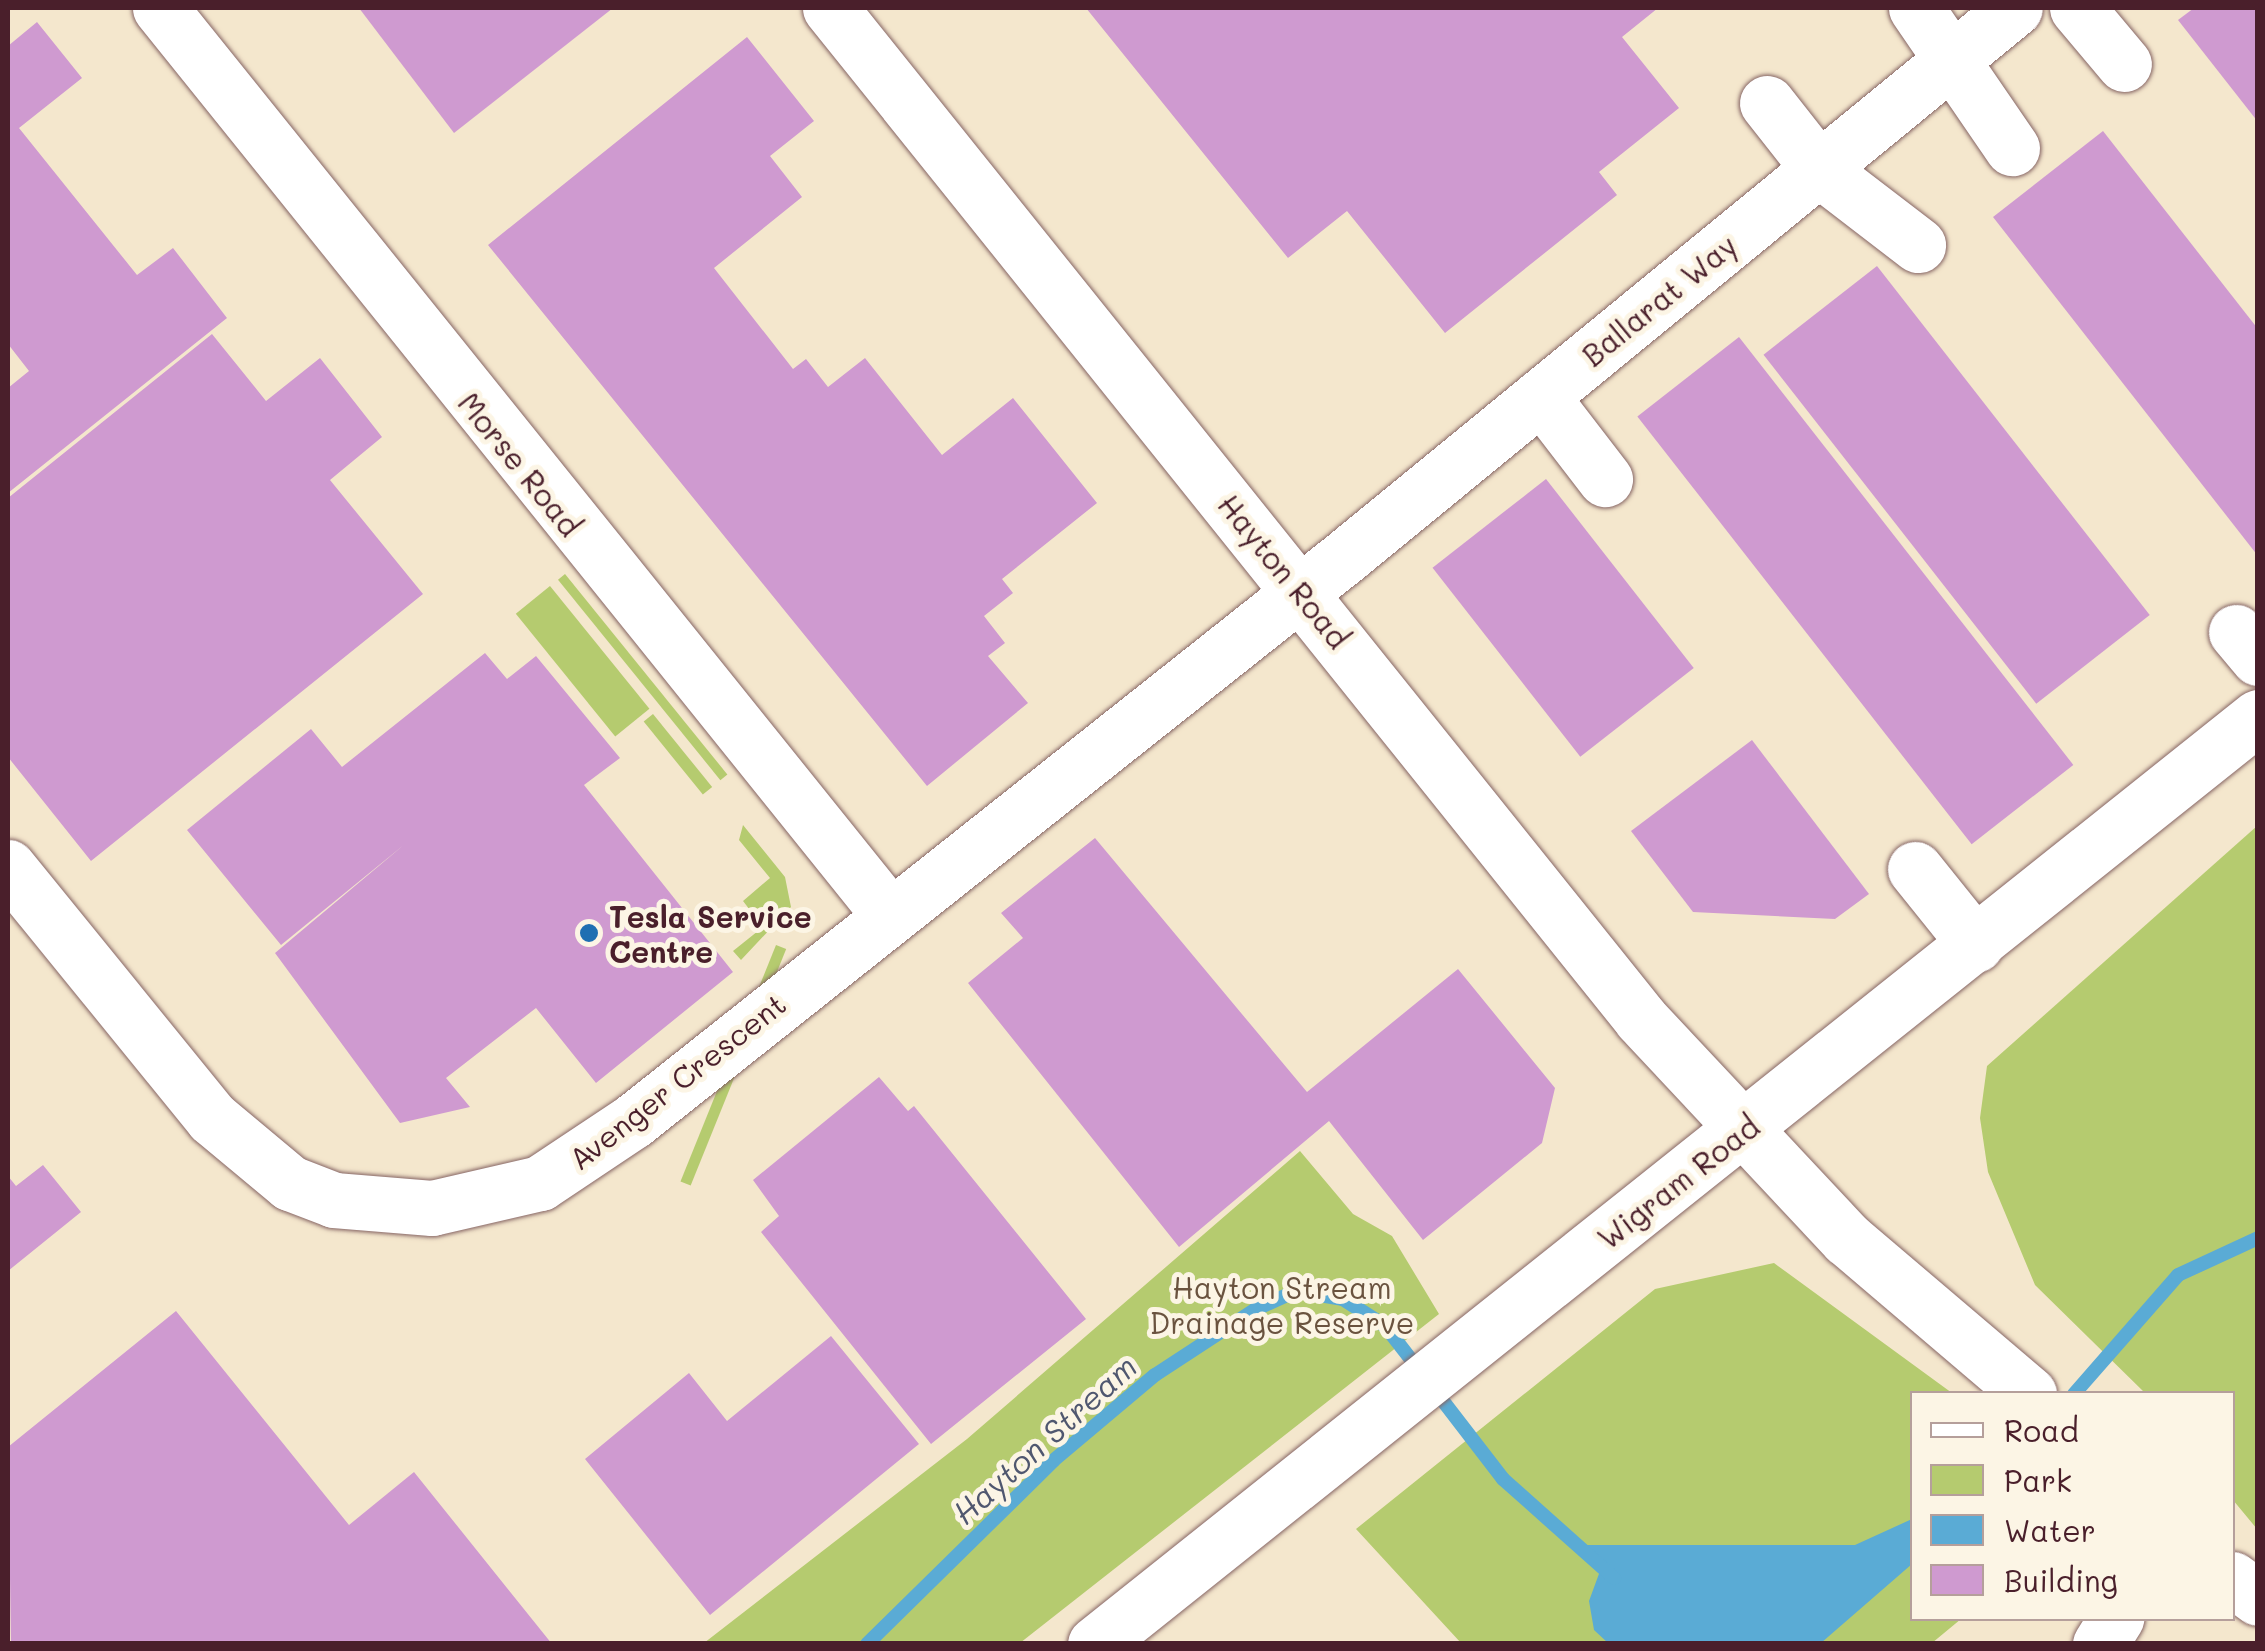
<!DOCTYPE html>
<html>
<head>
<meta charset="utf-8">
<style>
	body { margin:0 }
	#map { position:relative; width:2265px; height:1651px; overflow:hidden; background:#f4e7cd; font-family:Mali,sans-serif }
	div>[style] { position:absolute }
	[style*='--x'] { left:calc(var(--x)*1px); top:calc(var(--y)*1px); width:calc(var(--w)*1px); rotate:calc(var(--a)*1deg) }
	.green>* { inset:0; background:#b5cb6f; transform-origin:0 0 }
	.water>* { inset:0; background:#5aabd5 }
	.stream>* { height:14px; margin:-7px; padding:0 7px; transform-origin:7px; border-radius:7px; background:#5aabd5 }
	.building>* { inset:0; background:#cf9ad0; transform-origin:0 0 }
	.roads { filter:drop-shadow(0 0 2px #866564) drop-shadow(0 0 2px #866564) }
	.minor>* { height:55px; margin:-27.5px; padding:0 27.5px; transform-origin:27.5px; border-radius:27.5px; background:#fff }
	.major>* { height:55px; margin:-27.5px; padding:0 27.5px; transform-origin:27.5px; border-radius:27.5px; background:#fff }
	.dots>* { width:28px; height:28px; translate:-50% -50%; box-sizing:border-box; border:5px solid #fcf5e5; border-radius:50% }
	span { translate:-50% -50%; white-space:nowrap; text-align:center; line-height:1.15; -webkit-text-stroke:10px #fcf5e5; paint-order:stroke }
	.street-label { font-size:30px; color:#4a1f2b }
	.poi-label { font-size:30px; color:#4a1f2b; font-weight:700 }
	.left { translate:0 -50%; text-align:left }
	.park-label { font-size:30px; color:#6a533f }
	.water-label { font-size:32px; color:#50576f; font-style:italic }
	.frame { position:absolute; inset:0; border:10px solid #4a1f2b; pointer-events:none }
	.legend { position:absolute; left:1910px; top:1391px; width:325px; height:230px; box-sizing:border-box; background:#fcf5e5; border:2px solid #b59f9b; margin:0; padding:12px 18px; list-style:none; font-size:30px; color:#4a1f2b }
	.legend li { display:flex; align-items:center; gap:20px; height:50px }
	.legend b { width:50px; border:2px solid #b59f9b }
</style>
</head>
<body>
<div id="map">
	<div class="green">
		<div style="left:565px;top:574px;width:258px;height:9px;rotate:51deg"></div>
		<div style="left:550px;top:586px;width:158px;height:44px;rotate:51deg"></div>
		<div style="left:653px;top:714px;width:94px;height:12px;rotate:51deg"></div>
		<div style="clip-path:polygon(743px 825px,785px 877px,791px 907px,741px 960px,733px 951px,763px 927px,743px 901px,770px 878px,739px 840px)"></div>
		<div style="clip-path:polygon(2257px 826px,2257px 1529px,2233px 1500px,2232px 1394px,2145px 1393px,2035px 1285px,1988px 1172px,1980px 1118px,1987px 1066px)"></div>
		<div style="left:776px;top:945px;width:11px;height:255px;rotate:22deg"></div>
		<div style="clip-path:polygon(1300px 1151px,1353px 1214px,1392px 1236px,1439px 1314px,1020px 1643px,704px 1643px,967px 1439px)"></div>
		<div style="clip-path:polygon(1774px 1263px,1952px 1393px,1912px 1394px,1912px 1618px,1961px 1619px,1932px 1643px,1461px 1643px,1356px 1529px,1655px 1289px)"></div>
	</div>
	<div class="water">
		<div style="clip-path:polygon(1912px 1519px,1912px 1564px,1821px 1643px,1608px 1643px,1594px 1630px,1589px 1601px,1600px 1571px,1585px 1545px,1855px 1545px)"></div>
	</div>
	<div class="stream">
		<div style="--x:1433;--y:1388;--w:115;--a:52.4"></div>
		<div style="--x:1503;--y:1479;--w:149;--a:41.7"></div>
		<div style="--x:2074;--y:1394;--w:158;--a:-48.8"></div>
		<div style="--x:2178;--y:1275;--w:88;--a:-24.8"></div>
		<div style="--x:867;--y:1644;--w:262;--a:-44.5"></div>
		<div style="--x:1054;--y:1460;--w:132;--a:-40.1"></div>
		<div style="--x:1155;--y:1375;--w:121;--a:-33.2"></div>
		<div style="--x:1256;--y:1309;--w:44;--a:-24.2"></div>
		<div style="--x:1296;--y:1291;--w:48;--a:9.7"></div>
		<div style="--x:1343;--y:1299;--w:50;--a:32.7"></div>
		<div style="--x:1385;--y:1326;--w:57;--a:52.1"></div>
	</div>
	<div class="building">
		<div style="clip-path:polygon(359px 8px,613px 8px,454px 133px)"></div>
		<div style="clip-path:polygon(1086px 8px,1658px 8px,1622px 37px,1679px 108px,1599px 172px,1617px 195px,1445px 333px,1347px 211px,1288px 258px)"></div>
		<div style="clip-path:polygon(2194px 8px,2258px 8px,2258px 122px,2178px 20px)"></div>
		<div style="clip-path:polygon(37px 22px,82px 78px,19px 128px,137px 275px,173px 248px,227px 318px,8px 493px,8px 388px,29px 371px,8px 344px,8px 46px)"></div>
		<div style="clip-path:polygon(747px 37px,814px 121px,770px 156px,802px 197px,714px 268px,793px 369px,806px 359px,828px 387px,865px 358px,942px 455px,1013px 398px,1097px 503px,1002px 579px,1013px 593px,984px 616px,1005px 643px,988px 656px,1028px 703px,927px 786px,488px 245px)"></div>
		<div style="clip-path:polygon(2103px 131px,2258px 329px,2258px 556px,1993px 217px)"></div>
		<div style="left:1877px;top:266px;width:443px;height:144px;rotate:52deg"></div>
		<div style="clip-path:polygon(212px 334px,266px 401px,320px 358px,382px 437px,330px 480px,423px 594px,91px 861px,8px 757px,8px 498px)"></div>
		<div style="left:1739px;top:337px;width:543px;height:129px;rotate:52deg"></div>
		<div style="left:1546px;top:479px;width:240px;height:144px;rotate:52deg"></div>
		<div style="clip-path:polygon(485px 653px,507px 679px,536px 656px,620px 758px,584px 785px,733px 972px,596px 1083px,536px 1008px,446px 1078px,470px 1107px,400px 1123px,275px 953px,405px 844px,281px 945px,187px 830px,311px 729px,342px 767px)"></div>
		<div style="clip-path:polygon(1752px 740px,1869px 894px,1835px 919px,1693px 912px,1631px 831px)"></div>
		<div style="clip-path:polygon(1095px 838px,1307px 1092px,1458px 969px,1555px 1088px,1542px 1143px,1423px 1240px,1329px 1121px,1179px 1247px,968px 983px,1023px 938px,1001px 913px)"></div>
		<div style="clip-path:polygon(879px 1077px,908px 1111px,914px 1106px,1086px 1319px,931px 1444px,761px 1232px,779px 1216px,753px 1180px)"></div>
		<div style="clip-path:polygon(43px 1165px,81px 1212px,8px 1271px,8px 1176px,16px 1186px)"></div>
		<div style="clip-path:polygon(176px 1311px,349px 1525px,414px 1472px,552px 1644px,11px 1644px,8px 1447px)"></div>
		<div style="clip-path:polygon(831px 1336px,919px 1444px,710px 1615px,585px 1459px,689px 1373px,727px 1421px)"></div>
	</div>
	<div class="roads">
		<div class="minor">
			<div style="--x:160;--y:8;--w:1161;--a:51.19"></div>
			<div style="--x:830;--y:8;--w:1296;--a:51.26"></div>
			<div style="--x:1641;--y:1019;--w:301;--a:46.9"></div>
			<div style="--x:1847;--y:1239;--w:239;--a:40.4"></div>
			<div style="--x:1916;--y:8;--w:170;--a:55.6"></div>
			<div style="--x:2077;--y:8;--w:73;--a:50"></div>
			<div style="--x:1767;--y:103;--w:84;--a:51.8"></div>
			<div style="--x:1819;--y:169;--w:125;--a:37.5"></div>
			<div style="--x:1541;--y:396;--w:105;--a:52.4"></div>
			<div style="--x:2236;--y:632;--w:34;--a:50"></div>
			<div style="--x:8;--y:867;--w:323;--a:50.9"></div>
			<div style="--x:212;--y:1118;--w:102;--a:39.8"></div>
			<div style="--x:290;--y:1183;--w:47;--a:21.1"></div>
			<div style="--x:334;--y:1200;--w:98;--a:4.7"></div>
			<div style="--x:432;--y:1208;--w:111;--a:-13"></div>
			<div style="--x:540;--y:1183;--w:112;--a:-33.7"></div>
			<div style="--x:633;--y:1121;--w:911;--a:-38.4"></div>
			<div style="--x:1347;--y:555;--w:863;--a:-39.31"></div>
			<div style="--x:1915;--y:869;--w:97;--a:51.2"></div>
			<div style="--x:2232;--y:1579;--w:32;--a:36"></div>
			<div style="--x:2100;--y:1644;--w:31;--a:-58"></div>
		</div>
		<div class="major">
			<div style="--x:1095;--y:1644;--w:1487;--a:-38.56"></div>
		</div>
	</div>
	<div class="dots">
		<div style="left:589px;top:933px;background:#1f6fb2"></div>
	</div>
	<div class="street-label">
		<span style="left:1659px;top:300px;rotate:-39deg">Ballarat Way</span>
		<span style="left:520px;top:464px;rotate:51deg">Morse Road</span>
		<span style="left:1284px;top:571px;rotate:51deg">Hayton Road</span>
		<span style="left:677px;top:1081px;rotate:-38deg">Avenger Crescent</span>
		<span style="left:1678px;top:1182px;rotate:-38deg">Wigram Road</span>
	</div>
	<div class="poi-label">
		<span class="left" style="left:609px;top:933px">Tesla Service<br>Centre</span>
	</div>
	<div class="park-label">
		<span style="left:1282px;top:1304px">Hayton Stream<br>Drainage Reserve</span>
	</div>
	<div class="water-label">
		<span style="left:1044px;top:1439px;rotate:-42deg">Hayton Stream</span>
	</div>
	<div class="frame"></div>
	<ul class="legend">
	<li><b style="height:12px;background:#fff"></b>Road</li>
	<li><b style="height:28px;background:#b5cb6f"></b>Park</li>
	<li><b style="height:28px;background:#5aabd5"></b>Water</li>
	<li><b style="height:28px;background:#cf9ad0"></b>Building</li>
	</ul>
</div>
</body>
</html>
